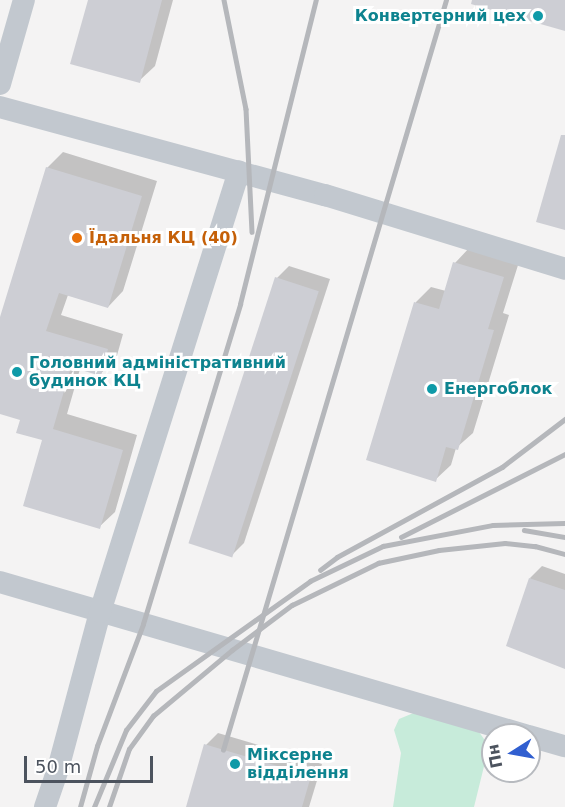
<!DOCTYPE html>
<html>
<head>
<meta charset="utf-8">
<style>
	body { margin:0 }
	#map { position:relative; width:565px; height:807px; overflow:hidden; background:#f4f3f3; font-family:"DejaVu Sans",sans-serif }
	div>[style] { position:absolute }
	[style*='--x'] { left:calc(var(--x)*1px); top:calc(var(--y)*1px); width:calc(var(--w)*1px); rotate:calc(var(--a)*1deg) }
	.green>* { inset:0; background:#c7ebda }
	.shadow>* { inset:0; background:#0003 }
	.building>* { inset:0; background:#cdced4; transform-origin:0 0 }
	.minor>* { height:22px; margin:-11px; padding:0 11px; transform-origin:11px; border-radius:11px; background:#c2c8cf }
	.rail>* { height:4.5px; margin:-2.25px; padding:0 2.25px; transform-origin:2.25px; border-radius:2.25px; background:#b5b7bb }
	.dots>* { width:16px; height:16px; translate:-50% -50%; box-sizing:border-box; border:3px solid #fff; border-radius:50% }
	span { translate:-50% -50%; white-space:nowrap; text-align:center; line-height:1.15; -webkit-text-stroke:6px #fff; paint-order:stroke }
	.culture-label { font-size:16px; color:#0d838f; font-weight:700 }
	.right { translate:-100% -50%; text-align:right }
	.left { translate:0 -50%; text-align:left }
	.food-label { font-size:16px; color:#c56008; font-weight:700 }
	.north { position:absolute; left:481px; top:723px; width:60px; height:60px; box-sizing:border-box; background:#fff; border:2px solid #b7babf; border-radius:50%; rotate:259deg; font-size:16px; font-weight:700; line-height:24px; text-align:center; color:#4c535e }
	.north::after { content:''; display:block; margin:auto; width:21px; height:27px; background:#315fd0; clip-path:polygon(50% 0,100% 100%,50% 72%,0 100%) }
	.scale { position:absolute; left:24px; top:756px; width:129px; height:27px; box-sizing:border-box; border:3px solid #4c535e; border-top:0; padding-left:8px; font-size:18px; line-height:21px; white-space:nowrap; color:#4c535e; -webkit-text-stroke:4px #fff; paint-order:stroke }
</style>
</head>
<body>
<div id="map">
	<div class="green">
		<div style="clip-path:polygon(416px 712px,479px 732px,489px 746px,474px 807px,393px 807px,401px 753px,394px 730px,399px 719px)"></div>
	</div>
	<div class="shadow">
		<div style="clip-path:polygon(89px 0,173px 0,155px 66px,139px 81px)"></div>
		<div style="clip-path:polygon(63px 152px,157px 181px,123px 291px,108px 307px,68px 295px,61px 315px,123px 334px,116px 359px,100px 374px,80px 369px,67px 414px,137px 435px,115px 512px,99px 527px,44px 439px,22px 419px,0 412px,0 322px,47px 168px)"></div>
		<div style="clip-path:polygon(470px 247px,519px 262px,503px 313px,509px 315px,473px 433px,456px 448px,451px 465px,435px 480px,368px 459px,416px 302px,431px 287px,446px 291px,455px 263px)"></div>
		<div style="clip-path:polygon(289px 266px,330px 279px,244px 543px,232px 555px,277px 278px)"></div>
		<div style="clip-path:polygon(542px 566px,565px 574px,565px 667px,530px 578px)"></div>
		<div style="clip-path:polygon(218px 733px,322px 764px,309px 807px,187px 807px,206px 745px)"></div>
	</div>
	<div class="building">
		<div style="clip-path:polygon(88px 0,162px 0,140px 83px,70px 64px)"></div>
		<div style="clip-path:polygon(472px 0,565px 0,565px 31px,471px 4px)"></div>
		<div style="clip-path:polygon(561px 135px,565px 135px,565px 230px,536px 222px)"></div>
		<div style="clip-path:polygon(46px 167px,142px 196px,108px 308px,59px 293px,46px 331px,108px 349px,101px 376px,71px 367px,53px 429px,123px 450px,100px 529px,23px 506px,42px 440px,16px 433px,20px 420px,0 414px,0 317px)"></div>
		<div style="clip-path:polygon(453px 262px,504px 277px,488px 329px,494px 330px,458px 450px,446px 447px,436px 482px,366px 460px,414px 302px,439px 309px)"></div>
		<div style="left:275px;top:277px;width:46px;height:280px;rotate:18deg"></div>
		<div style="clip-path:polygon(529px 578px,565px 590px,565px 669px,506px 646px)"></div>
		<div style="clip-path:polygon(204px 744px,311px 776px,302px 807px,186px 807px)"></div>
	</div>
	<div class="minor">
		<div style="--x:0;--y:84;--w:87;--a:-74.1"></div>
		<div style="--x:0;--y:107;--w:337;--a:15.2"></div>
		<div style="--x:325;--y:195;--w:251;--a:17.1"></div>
		<div style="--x:0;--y:582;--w:547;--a:16.25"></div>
		<div style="--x:529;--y:736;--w:37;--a:16"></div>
		<div style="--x:45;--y:807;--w:40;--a:-71.1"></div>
		<div style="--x:58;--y:769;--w:163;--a:-75"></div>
		<div style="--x:100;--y:612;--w:462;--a:-72.5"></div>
	</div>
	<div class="rail">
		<div style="--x:224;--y:0;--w:111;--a:78.6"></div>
		<div style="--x:246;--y:109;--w:123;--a:87.2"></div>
		<div style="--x:524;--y:530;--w:42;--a:9.7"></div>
		<div style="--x:401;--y:537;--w:184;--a:-26.8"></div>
		<div style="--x:320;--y:570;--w:21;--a:-37"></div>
		<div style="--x:337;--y:557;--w:188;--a:-28.6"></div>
		<div style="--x:502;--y:467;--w:79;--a:-37.3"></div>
		<div style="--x:223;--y:750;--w:782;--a:-73.44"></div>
		<div style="--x:80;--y:807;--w:63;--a:-74.4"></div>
		<div style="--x:97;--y:746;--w:130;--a:-69.3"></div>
		<div style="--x:143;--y:624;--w:334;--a:-73.1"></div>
		<div style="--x:240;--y:304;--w:313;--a:-76"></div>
		<div style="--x:94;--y:807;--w:83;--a:-67.4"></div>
		<div style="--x:126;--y:730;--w:49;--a:-52.4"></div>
		<div style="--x:156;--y:691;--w:189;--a:-35.5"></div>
		<div style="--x:310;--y:581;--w:81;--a:-25.6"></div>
		<div style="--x:383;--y:546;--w:112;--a:-10.8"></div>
		<div style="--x:493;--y:525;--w:72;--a:-1.6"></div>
		<div style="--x:109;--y:807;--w:61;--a:-71"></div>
		<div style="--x:129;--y:749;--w:41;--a:-54"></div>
		<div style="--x:153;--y:716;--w:103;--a:-39.9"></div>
		<div style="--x:232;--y:650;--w:75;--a:-36.9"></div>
		<div style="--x:292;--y:605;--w:96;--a:-26"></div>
		<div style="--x:378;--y:563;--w:62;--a:-12"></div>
		<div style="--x:439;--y:550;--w:66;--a:-6.1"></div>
		<div style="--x:505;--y:543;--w:30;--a:6"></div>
		<div style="--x:535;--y:546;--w:31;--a:15"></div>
	</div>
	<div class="dots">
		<div style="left:538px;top:16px;background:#0f9aa8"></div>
		<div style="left:77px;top:238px;background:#e8710a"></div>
		<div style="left:17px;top:372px;background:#0f9aa8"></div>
		<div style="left:432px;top:389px;background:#0f9aa8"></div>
		<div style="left:235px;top:764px;background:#0f9aa8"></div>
	</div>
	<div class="culture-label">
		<span class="right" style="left:526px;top:16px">Конвертерний цех</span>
		<span class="left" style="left:29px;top:372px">Головний адміністративний<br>будинок КЦ</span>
		<span class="left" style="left:444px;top:389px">Енергоблок</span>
		<span class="left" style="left:247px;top:764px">Міксерне<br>відділення</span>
	</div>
	<div class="food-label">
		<span class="left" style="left:89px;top:238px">Їдальня КЦ (40)</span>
	</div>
	<div class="north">Пн</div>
	<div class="scale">50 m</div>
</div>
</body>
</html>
